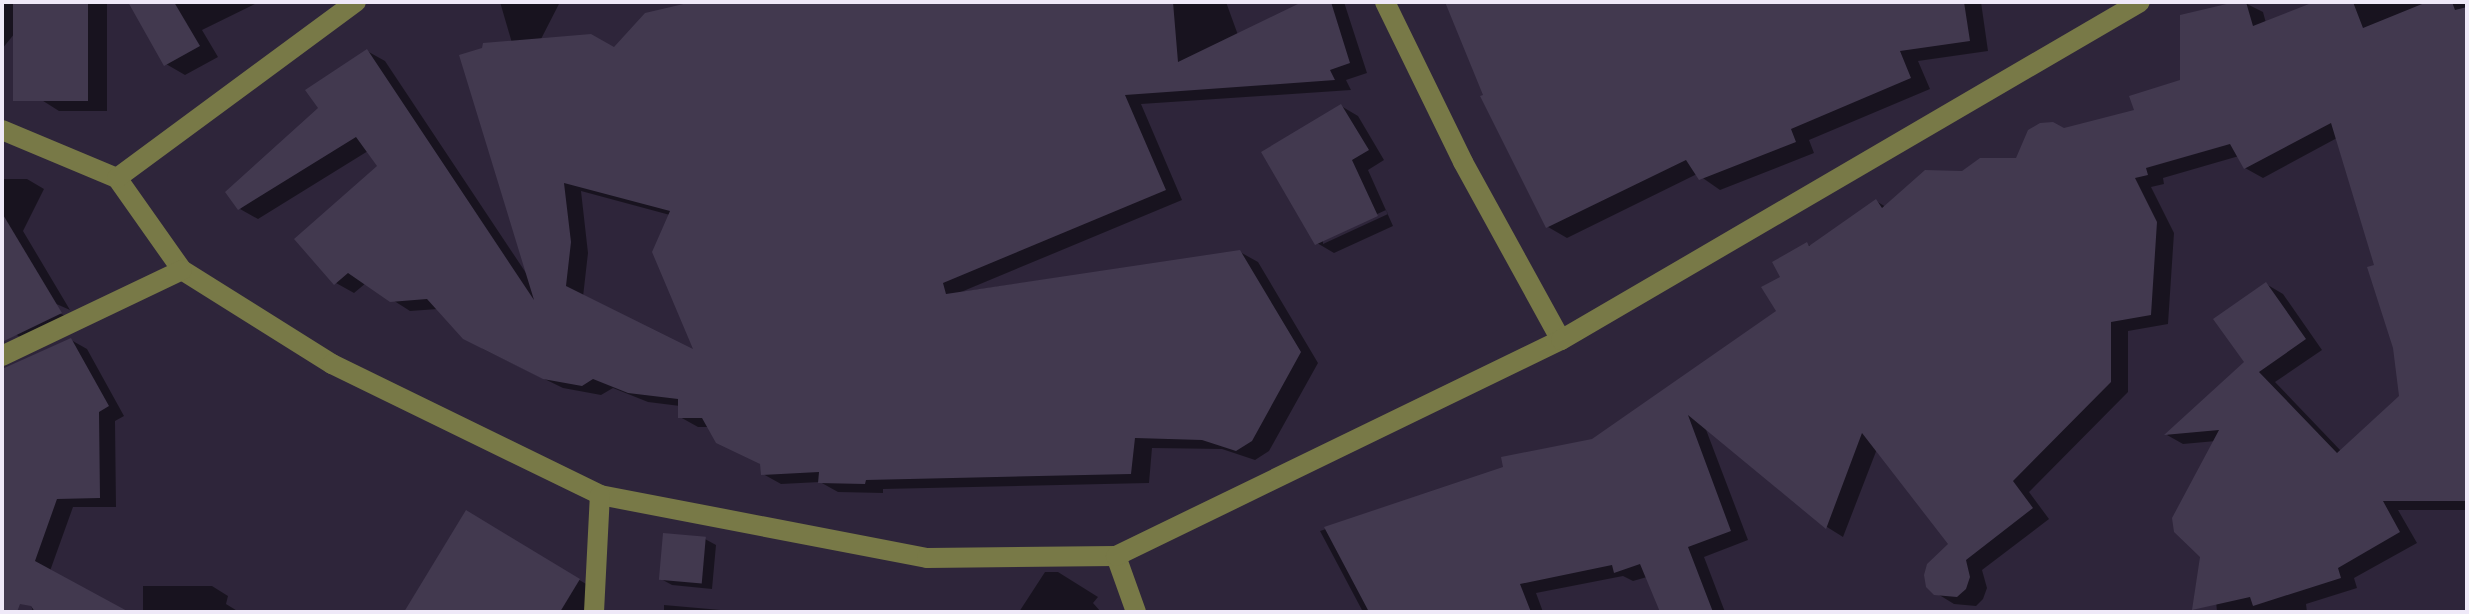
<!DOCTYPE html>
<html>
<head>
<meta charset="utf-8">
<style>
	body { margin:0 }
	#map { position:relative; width:2469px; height:614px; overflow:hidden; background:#2e253a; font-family:"IBM Plex Serif",serif }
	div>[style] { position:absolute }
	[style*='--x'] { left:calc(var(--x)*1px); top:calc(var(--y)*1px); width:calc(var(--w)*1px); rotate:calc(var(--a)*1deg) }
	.shadow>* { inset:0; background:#0007 }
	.building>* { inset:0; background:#42394f; transform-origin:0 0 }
	.minor>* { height:20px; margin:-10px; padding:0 10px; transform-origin:10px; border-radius:10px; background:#787947 }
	span { translate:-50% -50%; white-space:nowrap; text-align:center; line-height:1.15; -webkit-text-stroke:7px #241b30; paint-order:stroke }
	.frame { position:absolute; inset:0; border:4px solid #efe9f8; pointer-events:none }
</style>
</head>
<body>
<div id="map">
	<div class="shadow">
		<div style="clip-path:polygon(2px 2px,107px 2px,107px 111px,59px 111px,40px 99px,15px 33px,2px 49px)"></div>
		<div style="clip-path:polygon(130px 2px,259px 2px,202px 30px,218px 57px,185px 75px,166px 64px)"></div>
		<div style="clip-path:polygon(evenodd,500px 2px,560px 2px,540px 41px,615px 50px,698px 2px,1226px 2px,1238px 35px,1307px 2px,1344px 2px,1367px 73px,1346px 80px,1351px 90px,1141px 104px,1182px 200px,961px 292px,1240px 252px,1258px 262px,1318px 363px,1269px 451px,1255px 460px,1222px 449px,1152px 448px,1149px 483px,883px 489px,883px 493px,838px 492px,820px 482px,781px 484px,763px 474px,762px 465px,709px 427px,698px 427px,680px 417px,680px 406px,648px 402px,613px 388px,601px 395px,563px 388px,483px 349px,438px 309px,410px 311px,366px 283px,354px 293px,336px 283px,380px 167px,368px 151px,258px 219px,240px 209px,367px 51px,385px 61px,528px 276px,512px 43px,500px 2px,581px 191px,670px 215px,697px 353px,583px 297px,588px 253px,581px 191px)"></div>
		<div style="clip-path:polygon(1447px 2px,1981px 2px,1988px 51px,1918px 61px,1930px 89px,1809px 140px,1814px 153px,1720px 190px,1697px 174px,1567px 238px,1548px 227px)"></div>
		<div style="clip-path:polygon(2243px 2px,2263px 12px,2266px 23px,2319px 2px,2467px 2px,2467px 510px,2398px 510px,2417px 543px,2354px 578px,2357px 588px,2306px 604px,2307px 612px,2217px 612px,2213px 568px,2216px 441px,2183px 444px,2167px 435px,2246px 363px,2266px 284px,2283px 294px,2322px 350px,2275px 382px,2341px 451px,2401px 397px,2395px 348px,2377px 266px,2337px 138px,2263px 178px,2245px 168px,2239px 156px,2163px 178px,2164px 184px,2151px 187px,2174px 233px,2168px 324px,2128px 331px,2128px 392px,2029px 492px,2049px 519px,1982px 570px,1987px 588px,1983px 599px,1976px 606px,1954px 604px,1936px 593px,1951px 545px,1877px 449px,1843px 537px,1827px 527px,1705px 427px,1748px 540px,1704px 557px,1725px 612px,1662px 612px,1647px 577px,1633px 581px,1623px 576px,1536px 593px,1543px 612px,1363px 612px,1320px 531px,1593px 441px,1778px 312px,1783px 277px,1807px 244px,1812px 247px,1876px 201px,1886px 207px,1963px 173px,2018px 160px,2064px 130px,2136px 111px,2182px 82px)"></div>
		<div style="clip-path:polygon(evenodd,1341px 106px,1358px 116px,1384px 160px,1368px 170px,1393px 226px,1334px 253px,1317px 243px,1341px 106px,1386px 210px,1388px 214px,1323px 244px,1323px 239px,1386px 210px)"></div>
		<div style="clip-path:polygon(2px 179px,27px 179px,44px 189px,23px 231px,70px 310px,2px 280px)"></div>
		<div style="clip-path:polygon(54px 310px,65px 316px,27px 341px,15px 334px)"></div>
		<div style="clip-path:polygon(71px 340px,87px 349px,124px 416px,115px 421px,116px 507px,73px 507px,50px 571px,125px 612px,33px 612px,2px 501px,2px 394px)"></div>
		<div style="clip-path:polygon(490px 527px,603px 594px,592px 612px,445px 612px)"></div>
		<div style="clip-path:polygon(705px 539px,716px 545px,712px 589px,672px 585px,661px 579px)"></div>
		<div style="clip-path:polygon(1045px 572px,1058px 572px,1098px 597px,1093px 603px,1101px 612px,1019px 612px)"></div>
		<div style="clip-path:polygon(143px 586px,212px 586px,228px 596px,226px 604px,239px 612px,143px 612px)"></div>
		<div style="clip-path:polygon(664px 605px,743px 612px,664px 612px)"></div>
	</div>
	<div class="building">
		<div style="left:13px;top:2px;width:75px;height:99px"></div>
		<div style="clip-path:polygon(128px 2px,174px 2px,200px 46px,164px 66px)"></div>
		<div style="clip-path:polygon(evenodd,692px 2px,1173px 2px,1178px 62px,1302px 2px,1331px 2px,1350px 63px,1330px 70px,1335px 80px,1125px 95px,1166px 190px,943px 283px,946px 294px,1240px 250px,1301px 352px,1252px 441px,1236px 451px,1202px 440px,1135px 438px,1131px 474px,866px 480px,865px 484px,818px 483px,819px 472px,761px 475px,760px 464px,716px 443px,702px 418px,678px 418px,678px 399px,628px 393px,593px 379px,582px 386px,543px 379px,463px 339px,427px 299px,390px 302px,348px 273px,334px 285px,294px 239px,377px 166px,356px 137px,238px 210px,225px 192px,318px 108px,305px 90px,367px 49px,534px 300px,459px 55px,482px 48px,483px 43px,591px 34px,614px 47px,645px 13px,692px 2px,564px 183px,670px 211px,652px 252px,693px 349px,566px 286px,571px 242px,564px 183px)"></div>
		<div style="clip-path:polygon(1445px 2px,1964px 2px,1970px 41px,1900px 51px,1911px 78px,1791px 129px,1796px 142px,1699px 180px,1686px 160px,1546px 228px,1480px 96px,1483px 95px)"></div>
		<div style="clip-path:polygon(2235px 2px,2246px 2px,2253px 26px,2314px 2px,2353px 2px,2363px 28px,2427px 2px,2452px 2px,2455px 10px,2467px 7px,2467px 501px,2383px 501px,2400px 532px,2338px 568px,2341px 578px,2253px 606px,2250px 597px,2192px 610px,2200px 557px,2174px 532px,2172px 518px,2219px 430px,2164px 435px,2244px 362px,2213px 319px,2266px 282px,2306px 339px,2259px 372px,2337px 453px,2399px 396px,2393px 348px,2367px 267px,2374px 265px,2331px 123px,2244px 169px,2230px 144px,2146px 168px,2148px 175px,2135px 178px,2157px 222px,2151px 315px,2111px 322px,2111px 382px,2013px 481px,2033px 508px,1966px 560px,1970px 577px,1966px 589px,1957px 597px,1934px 595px,1926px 587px,1924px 575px,1927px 564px,1948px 544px,1862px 433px,1826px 529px,1688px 415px,1731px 531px,1688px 547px,1713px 612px,1660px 612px,1640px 564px,1614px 573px,1612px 565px,1520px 584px,1531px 612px,1369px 612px,1324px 527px,1503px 467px,1501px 457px,1592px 439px,1776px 311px,1761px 287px,1780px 277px,1772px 262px,1807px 242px,1809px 246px,1876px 199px,1882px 208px,1925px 170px,1962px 171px,1980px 158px,2016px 158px,2028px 130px,2040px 123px,2053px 122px,2064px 128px,2134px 110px,2129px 96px,2180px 80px,2180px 15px)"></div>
		<div style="clip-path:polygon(1341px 104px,1369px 150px,1352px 160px,1378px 216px,1315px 245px,1261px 152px)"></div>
		<div style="clip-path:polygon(2px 213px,62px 313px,2px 342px)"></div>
		<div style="clip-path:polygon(71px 338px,109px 406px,99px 412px,100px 498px,57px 499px,35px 561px,129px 612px,35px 612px,31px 606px,20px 604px,17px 612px,2px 612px,2px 369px)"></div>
		<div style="clip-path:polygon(466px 510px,580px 579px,560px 612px,404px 612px)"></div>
		<div style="left:663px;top:533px;width:43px;height:47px;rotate:5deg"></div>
	</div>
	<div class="minor">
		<div style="--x:1385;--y:2;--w:178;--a:64"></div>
		<div style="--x:1463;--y:162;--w:203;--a:61.2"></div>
		<div style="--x:2;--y:130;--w:125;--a:22.7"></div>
		<div style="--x:117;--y:178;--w:113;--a:54.8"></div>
		<div style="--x:182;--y:270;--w:177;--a:32.1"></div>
		<div style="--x:332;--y:364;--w:298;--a:26"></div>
		<div style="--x:600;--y:495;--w:333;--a:10.9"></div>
		<div style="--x:927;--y:558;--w:189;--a:-0.6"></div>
		<div style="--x:1116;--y:556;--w:59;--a:70.3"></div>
		<div style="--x:117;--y:178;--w:297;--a:-36.4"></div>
		<div style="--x:2;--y:356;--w:199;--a:-25.5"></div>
		<div style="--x:1116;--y:556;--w:495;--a:-25.9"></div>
		<div style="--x:1561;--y:340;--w:670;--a:-30.27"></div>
		<div style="--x:594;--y:612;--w:117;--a:-87.1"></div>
	</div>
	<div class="frame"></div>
</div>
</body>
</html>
